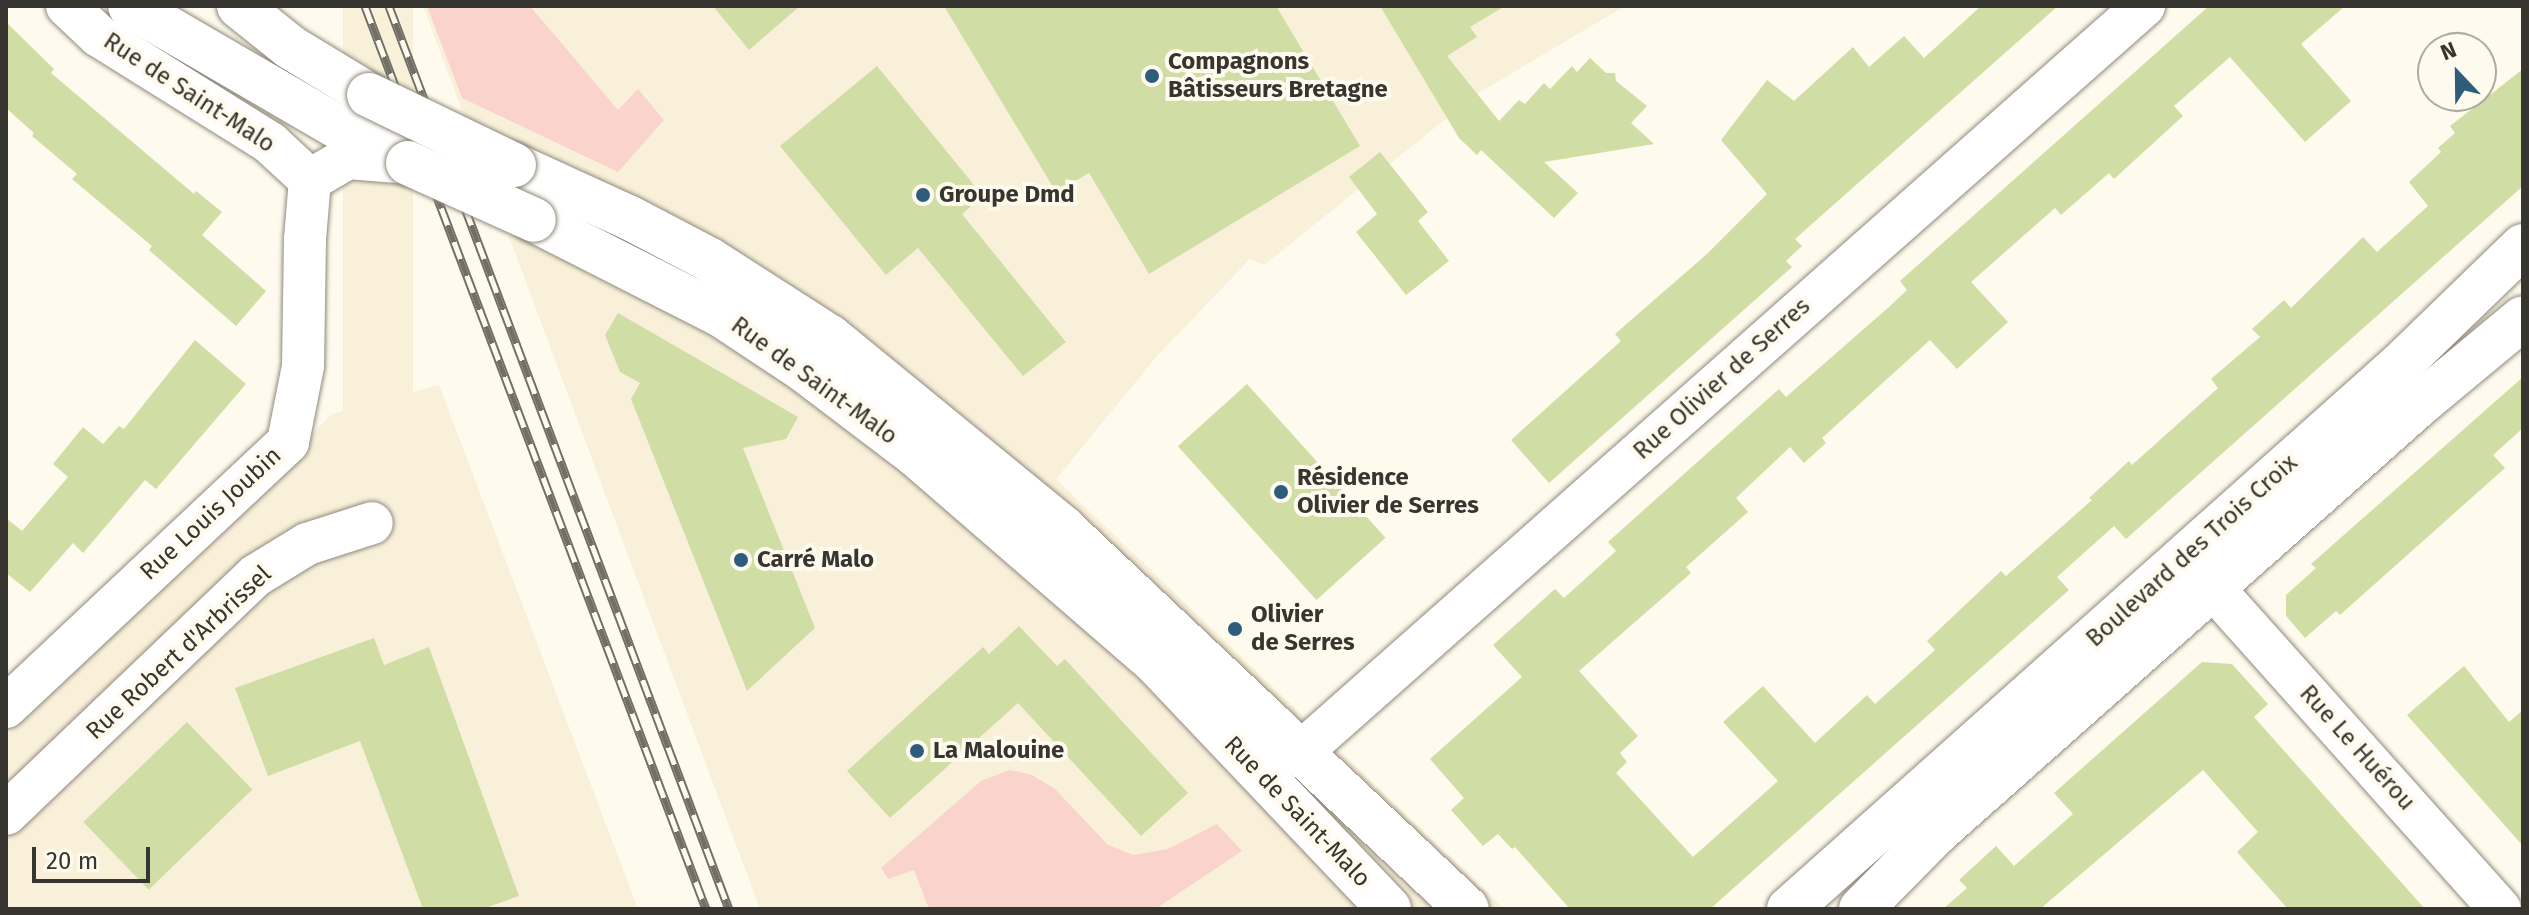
<!DOCTYPE html>
<html>
<head>
<meta charset="utf-8">
<style>
	body { margin:0 }
	#map { position:relative; width:2529px; height:915px; overflow:hidden; background:#fefaed; font-family:"Fira Sans",sans-serif }
	div>[style] { position:absolute }
	[style*='--x'] { left:calc(var(--x)*1px); top:calc(var(--y)*1px); width:calc(var(--w)*1px); rotate:calc(var(--a)*1deg) }
	.built>* { inset:0; background:#f9f0da; transform-origin:0 0 }
	.green>* { inset:0; background:#f9d3cc }
	.building>* { inset:0; background:#d0dea6; transform-origin:0 0 }
	.roads { filter:drop-shadow(0 0 2px #908a7c) drop-shadow(0 0 2px #908a7c) }
	.minor>* { height:42px; margin:-21px; padding:0 21px; transform-origin:21px; border-radius:21px; background:#fff }
	.major>* { height:44px; margin:-22px; padding:0 22px; transform-origin:22px; border-radius:22px; background:#fff }
	.rail>* { height:9px; margin-top:-4.5px; transform-origin:0; background:repeating-linear-gradient(90deg,#fefaed 0 18px,#726f67 0 36px); box-sizing:border-box; border-block:2px solid #726f67 }
	.bridges { filter:drop-shadow(0 0 2px #908a7c) drop-shadow(0 0 2px #908a7c) }
	.major-bridge>* { height:44px; margin:-22px; padding:0 22px; transform-origin:22px; border-radius:22px; background:#fff }
	.dots>* { width:22px; height:22px; translate:-50% -50%; box-sizing:border-box; border:4px solid #fefaed; border-radius:50% }
	span { translate:-50% -50%; white-space:nowrap; text-align:center; line-height:1.15; -webkit-text-stroke:8px #fefaed; paint-order:stroke }
	.poi-label { font-size:24px; color:#37352f; font-weight:700 }
	.left { translate:0 -50%; text-align:left }
	.street-label { font-size:24px; color:#37352f }
	.frame { position:absolute; inset:0; border:8px solid #37352f; pointer-events:none }
	.north { position:absolute; left:2417px; top:32px; width:80px; height:80px; box-sizing:border-box; background:#fefaed; border:2px solid #aeaba1; border-radius:50%; rotate:338deg; font-size:22px; font-weight:700; line-height:32px; text-align:center; color:#37352f }
	.north::after { content:''; display:block; margin:auto; width:28px; height:36px; background:#2d5d7b; clip-path:polygon(50% 0,100% 100%,50% 72%,0 100%) }
	.scale { position:absolute; left:32px; top:847px; width:118px; height:36px; box-sizing:border-box; border:4px solid #37352f; border-top:0; padding-left:10px; font-size:24px; line-height:28px; white-space:nowrap; color:#37352f; -webkit-text-stroke:6px #fefaed; paint-order:stroke }
</style>
</head>
<body>
<div id="map">
	<div class="built">
		<div style="left:343px;top:6px;width:70px;height:965px"></div>
		<div style="clip-path:polygon(423px 6px,1625px 6px,1477px 94px,1264px 265px,1250px 259px,1157px 356px,1056px 479px,1504px 909px,760px 909px)"></div>
		<div style="clip-path:polygon(439px 385px,638px 909px,6px 909px,6px 736px,332px 414px)"></div>
	</div>
	<div class="green">
		<div style="clip-path:polygon(427px 6px,530px 6px,618px 110px,638px 89px,664px 120px,618px 172px,462px 98px)"></div>
		<div style="clip-path:polygon(1010px 770px,1032px 775px,1055px 789px,1108px 845px,1133px 855px,1168px 849px,1217px 824px,1242px 851px,1155px 909px,929px 909px,914px 870px,888px 879px,881px 868px,981px 781px)"></div>
	</div>
	<div class="building">
		<div style="clip-path:polygon(713px 6px,800px 6px,749px 50px)"></div>
		<div style="clip-path:polygon(944px 6px,1276px 6px,1360px 146px,1149px 274px,1089px 173px,1056px 192px)"></div>
		<div style="clip-path:polygon(1380px 6px,1505px 6px,1470px 27px,1477px 37px,1447px 56px,1499px 121px,1519px 100px,1525px 104px,1544px 83px,1550px 89px,1572px 66px,1577px 72px,1590px 58px,1606px 73px,1615px 73px,1616px 81px,1647px 106px,1631px 123px,1654px 144px,1544px 162px,1578px 193px,1554px 218px,1481px 150px,1477px 155px,1459px 138px)"></div>
		<div style="clip-path:polygon(1981px 6px,2058px 6px,1795px 239px,1802px 246px,1786px 261px,1792px 267px,1549px 483px,1511px 440px,1621px 341px,1615px 334px,1707px 254px,1767px 194px,1721px 140px,1767px 80px,1794px 101px,1853px 47px,1869px 67px,1904px 36px,1924px 58px)"></div>
		<div style="clip-path:polygon(2209px 6px,2345px 6px,2301px 44px,2351px 101px,2305px 142px,2230px 57px,2174px 106px,2183px 116px,2114px 179px,2109px 173px,2061px 215px,2055px 208px,1971px 282px,2008px 322px,1957px 369px,1930px 340px,1822px 438px,1826px 443px,1804px 463px,1790px 447px,1736px 498px,1748px 512px,1686px 567px,1691px 573px,1579px 671px,1638px 736px,1620px 753px,1627px 762px,1616px 773px,1693px 857px,1778px 781px,1723px 722px,1763px 686px,1815px 743px,1867px 695px,1875px 704px,1935px 650px,1927px 641px,2001px 571px,2006px 576px,2092px 500px,2089px 498px,2129px 461px,2132px 465px,2218px 388px,2211px 379px,2260px 337px,2252px 329px,2284px 300px,2291px 308px,2363px 237px,2377px 252px,2428px 206px,2409px 182px,2441px 152px,2438px 148px,2455px 133px,2450px 126px,2523px 69px,2523px 186px,2126px 539px,2114px 526px,2057px 577px,2069px 590px,1710px 909px,1570px 909px,1515px 847px,1512px 849px,1498px 834px,1483px 846px,1451px 810px,1464px 798px,1430px 759px,1522px 677px,1493px 645px,1555px 589px,1564px 598px,1616px 551px,1608px 542px,1779px 389px,1786px 397px,1889px 307px,1907px 290px,1900px 281px)"></div>
		<div style="clip-path:polygon(6px 22px,54px 69px,51px 73px,194px 194px,196px 191px,222px 212px,202px 235px,266px 291px,236px 326px,149px 250px,152px 246px,72px 179px,77px 174px,32px 136px,34px 133px,6px 108px)"></div>
		<div style="clip-path:polygon(877px 66px,983px 196px,962px 214px,1066px 342px,1023px 376px,918px 248px,886px 275px,780px 146px)"></div>
		<div style="clip-path:polygon(1380px 152px,1428px 212px,1418px 221px,1449px 261px,1406px 295px,1356px 232px,1377px 214px,1349px 177px)"></div>
		<div style="clip-path:polygon(618px 313px,798px 417px,786px 439px,743px 448px,815px 628px,747px 691px,631px 399px,640px 383px,620px 372px,605px 335px)"></div>
		<div style="clip-path:polygon(195px 340px,246px 384px,156px 489px,145px 480px,83px 553px,73px 543px,30px 592px,6px 573px,6px 518px,22px 531px,68px 477px,53px 464px,83px 427px,103px 444px,119px 426px,124px 429px)"></div>
		<div style="clip-path:polygon(2523px 377px,2523px 428px,2493px 455px,2505px 468px,2340px 615px,2336px 611px,2305px 638px,2286px 616px,2286px 595px,2316px 568px,2311px 564px)"></div>
		<div style="left:1247px;top:384px;width:207px;height:93px;rotate:48deg"></div>
		<div style="clip-path:polygon(1019px 626px,1057px 666px,1065px 659px,1188px 793px,1141px 836px,1018px 703px,890px 818px,847px 771px,983px 647px,989px 654px)"></div>
		<div style="clip-path:polygon(374px 638px,384px 665px,429px 647px,519px 896px,482px 909px,423px 909px,360px 741px,268px 776px,235px 688px)"></div>
		<div style="clip-path:polygon(2202px 662px,2232px 664px,2268px 704px,2254px 717px,2425px 909px,2288px 909px,2237px 852px,2258px 832px,2203px 770px,2040px 909px,1943px 909px,1967px 888px,1959px 880px,1996px 846px,2014px 866px,2073px 814px,2054px 793px)"></div>
		<div style="clip-path:polygon(2464px 666px,2509px 722px,2523px 710px,2523px 846px,2407px 715px)"></div>
		<div style="left:187px;top:722px;width:94px;height:144px;rotate:46deg"></div>
	</div>
	<div class="roads">
		<div class="minor">
			<div style="--x:67;--y:6;--w:44;--a:43.2"></div>
			<div style="--x:99;--y:36;--w:202;--a:32"></div>
			<div style="--x:270;--y:143;--w:54;--a:42.8"></div>
			<div style="--x:310;--y:180;--w:44;--a:-30.1"></div>
			<div style="--x:348;--y:158;--w:59;--a:4.8"></div>
			<div style="--x:2212;--y:587;--w:432;--a:48.2"></div>
			<div style="--x:6;--y:707;--w:387;--a:-43.2"></div>
			<div style="--x:288;--y:442;--w:77;--a:-78.8"></div>
			<div style="--x:303;--y:366;--w:127;--a:-89.1"></div>
			<div style="--x:305;--y:239;--w:59;--a:-85.2"></div>
			<div style="--x:1301;--y:752;--w:1126;--a:-41.51"></div>
			<div style="--x:6;--y:814;--w:344;--a:-43.7"></div>
			<div style="--x:255;--y:576;--w:61;--a:-31.6"></div>
			<div style="--x:307;--y:544;--w:68;--a:-17.9"></div>
		</div>
		<div class="major">
			<div style="--x:130;--y:6;--w:260;--a:30.2"></div>
			<div style="--x:355;--y:137;--w:59;--a:26.1"></div>
			<div style="--x:239;--y:6;--w:65;--a:38.8"></div>
			<div style="--x:290;--y:47;--w:92;--a:31.3"></div>
			<div style="--x:514;--y:165;--w:128;--a:24.6"></div>
			<div style="--x:630;--y:218;--w:90;--a:27.7"></div>
			<div style="--x:710;--y:260;--w:143;--a:32.7"></div>
			<div style="--x:830;--y:337;--w:301;--a:39.3"></div>
			<div style="--x:1063;--y:528;--w:555;--a:43.32"></div>
			<div style="--x:534;--y:220;--w:210;--a:26.9"></div>
			<div style="--x:721;--y:315;--w:100;--a:33.5"></div>
			<div style="--x:804;--y:370;--w:141;--a:37.2"></div>
			<div style="--x:916;--y:455;--w:316;--a:40.9"></div>
			<div style="--x:1155;--y:662;--w:340;--a:46.5"></div>
			<div style="--x:1789;--y:909;--w:818;--a:-41.68"></div>
			<div style="--x:2400;--y:365;--w:171;--a:-44.1"></div>
			<div style="--x:1861;--y:909;--w:107;--a:-45.4"></div>
			<div style="--x:1936;--y:833;--w:650;--a:-41.57"></div>
			<div style="--x:2422;--y:402;--w:131;--a:-39.7"></div>
		</div>
	</div>
	<div class="rail">
		<div style="--x:365;--y:6;--w:965;--a:69.31"></div>
		<div style="--x:389;--y:6;--w:965;--a:69.37"></div>
	</div>
	<div class="bridges">
		<div class="major-bridge">
			<div style="--x:369;--y:95;--w:161;--a:25.8"></div>
			<div style="--x:408;--y:163;--w:138;--a:24.3"></div>
		</div>
	</div>
	<div class="dots">
		<div style="left:1152px;top:76px;background:#2d5d7b"></div>
		<div style="left:923px;top:195px;background:#2d5d7b"></div>
		<div style="left:1281px;top:492px;background:#2d5d7b"></div>
		<div style="left:741px;top:560px;background:#2d5d7b"></div>
		<div style="left:1235px;top:629px;background:#2d5d7b"></div>
		<div style="left:917px;top:751px;background:#2d5d7b"></div>
	</div>
	<div class="poi-label">
		<span class="left" style="left:1168px;top:76px">Compagnons<br>Bâtisseurs Bretagne</span>
		<span class="left" style="left:939px;top:195px">Groupe Dmd</span>
		<span class="left" style="left:1297px;top:492px">Résidence<br>Olivier de Serres</span>
		<span class="left" style="left:757px;top:560px">Carré Malo</span>
		<span class="left" style="left:1251px;top:629px">Olivier<br>de Serres</span>
		<span class="left" style="left:933px;top:751px">La Malouine</span>
	</div>
	<div class="street-label">
		<span style="left:189px;top:93px;rotate:33deg">Rue de Saint-Malo</span>
		<span style="left:1722px;top:379px;rotate:-42deg">Rue Olivier de Serres</span>
		<span style="left:814px;top:381px;rotate:36deg">Rue de Saint-Malo</span>
		<span style="left:211px;top:514px;rotate:-43deg">Rue Louis Joubin</span>
		<span style="left:2192px;top:551px;rotate:-42deg">Boulevard des Trois Croix</span>
		<span style="left:179px;top:653px;rotate:-43deg">Rue Robert d'Arbrissel</span>
		<span style="left:2357px;top:748px;rotate:48deg">Rue Le Huérou</span>
		<span style="left:1297px;top:812px;rotate:46deg">Rue de Saint-Malo</span>
	</div>
	<div class="frame"></div>
	<div class="north">N</div>
	<div class="scale">20 m</div>
</div>
</body>
</html>
